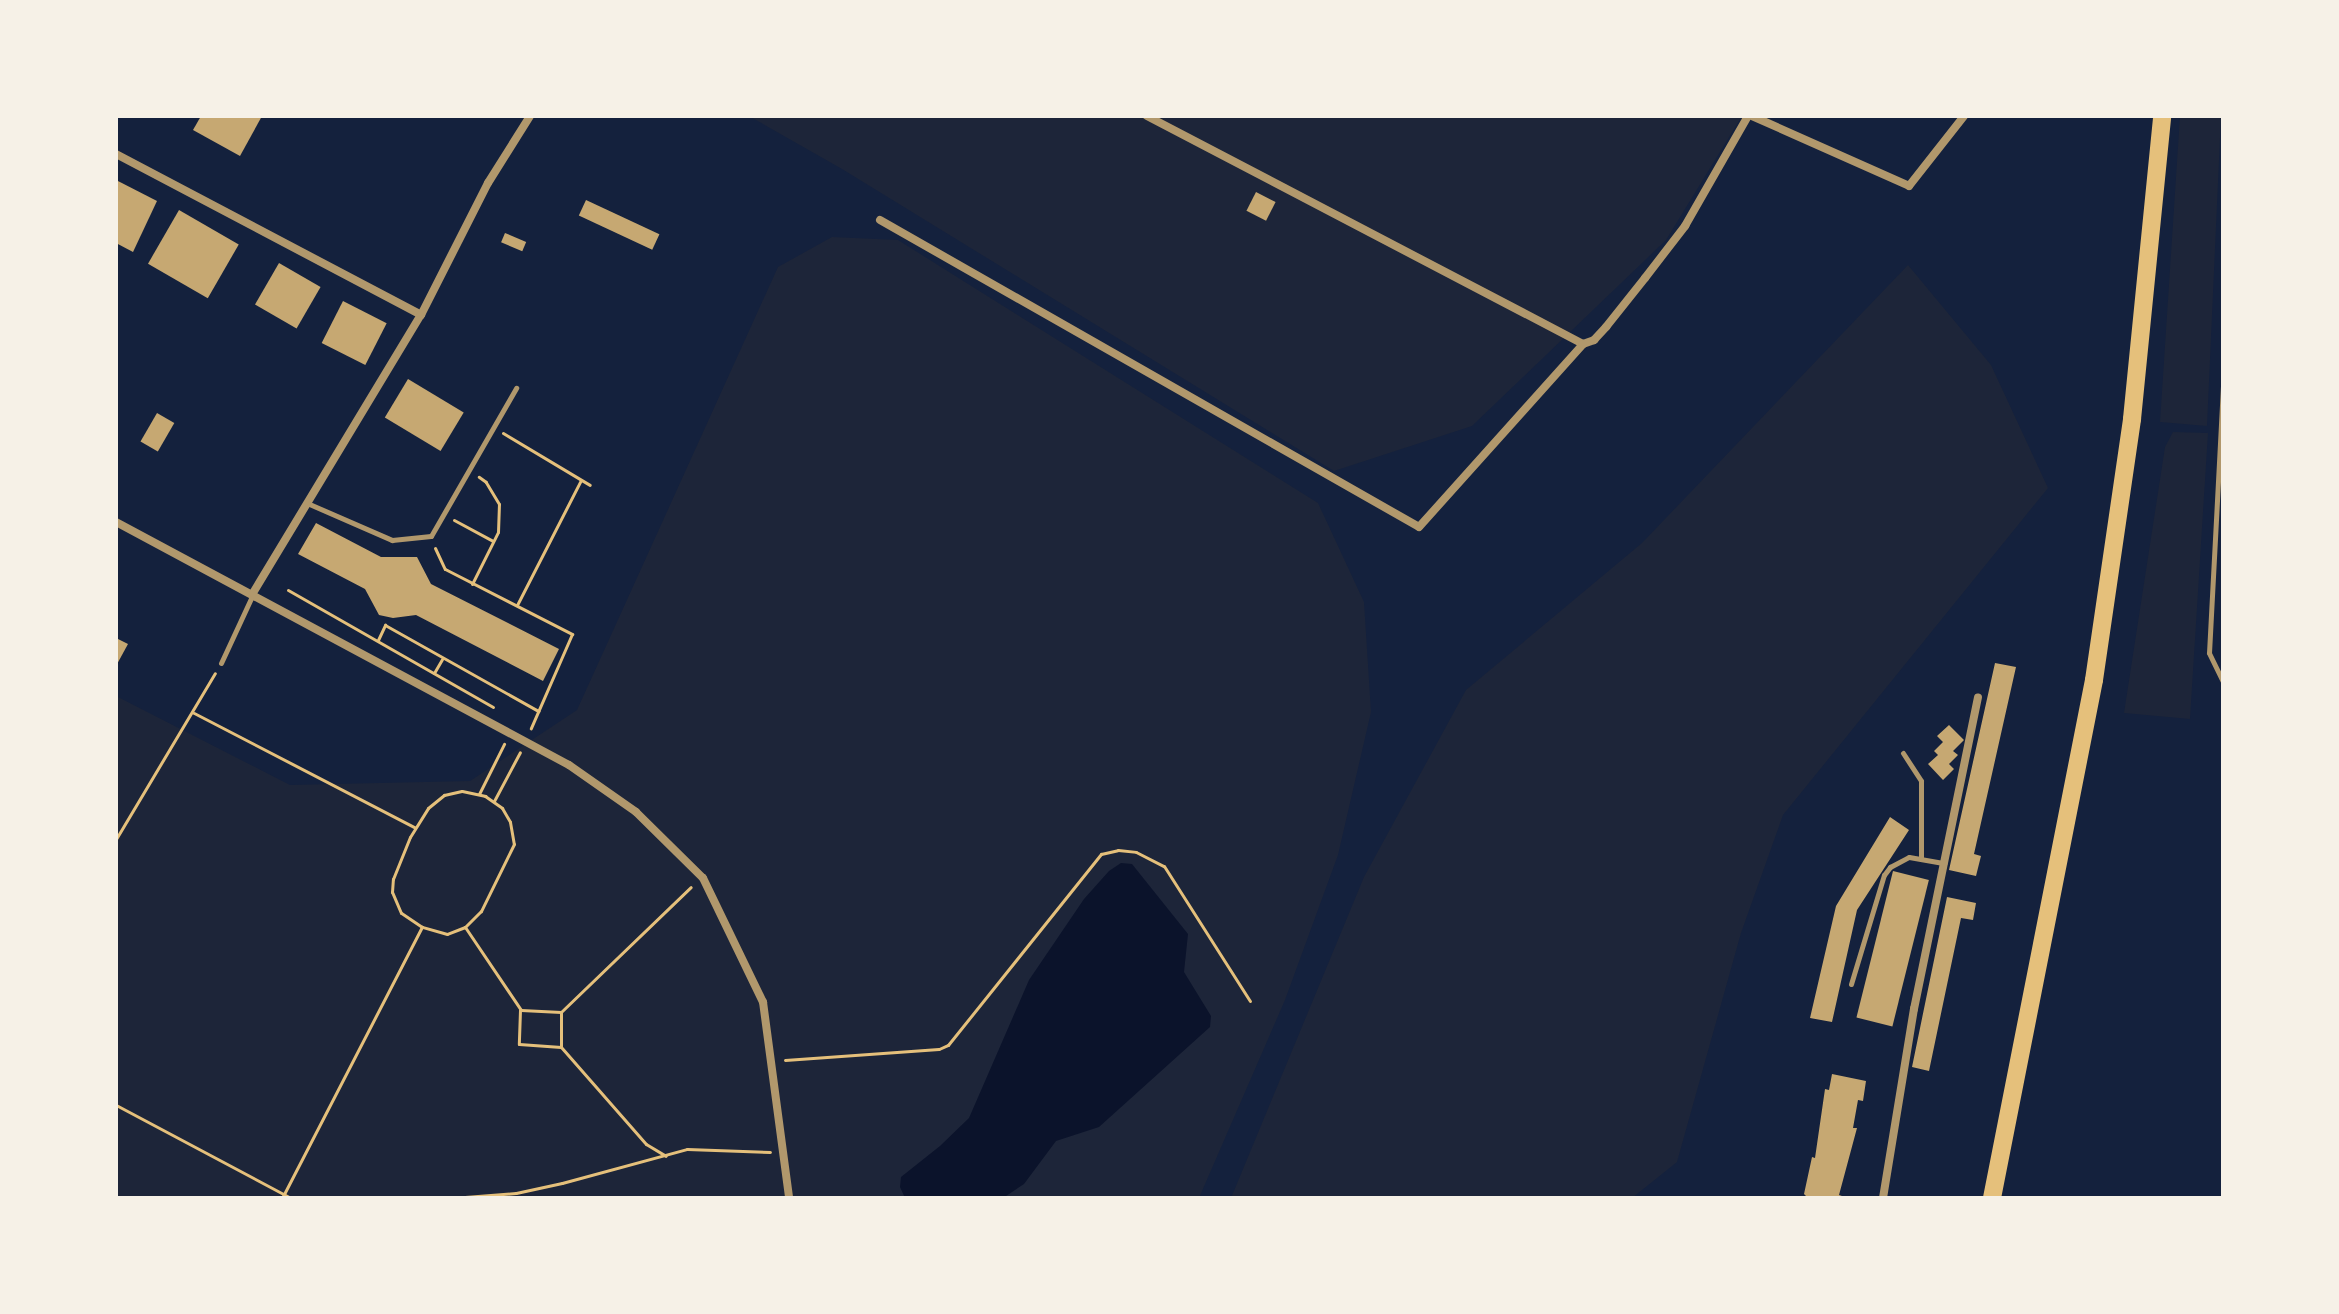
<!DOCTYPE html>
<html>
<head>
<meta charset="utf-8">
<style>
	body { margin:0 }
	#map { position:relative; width:2339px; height:1314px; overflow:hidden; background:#14213d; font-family:Lora,serif }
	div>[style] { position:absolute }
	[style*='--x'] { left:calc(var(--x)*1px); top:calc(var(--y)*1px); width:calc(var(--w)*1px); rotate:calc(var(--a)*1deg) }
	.green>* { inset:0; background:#1d2539 }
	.water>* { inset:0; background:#0b132b }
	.building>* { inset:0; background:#c6a872; transform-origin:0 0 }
	.path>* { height:3px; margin:-1.5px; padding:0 1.5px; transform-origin:1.5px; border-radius:1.5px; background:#e5c07b }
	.service>* { height:5px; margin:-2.5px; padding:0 2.5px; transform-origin:2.5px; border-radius:2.5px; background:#b1986c }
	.minor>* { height:8px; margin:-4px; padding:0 4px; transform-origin:4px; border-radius:4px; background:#b1986c }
	.primary>* { height:18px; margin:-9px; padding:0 9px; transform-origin:9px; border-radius:9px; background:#e5c07b }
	span { translate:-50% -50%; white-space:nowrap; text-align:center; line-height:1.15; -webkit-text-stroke:8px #f6f1e7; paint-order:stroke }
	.frame { position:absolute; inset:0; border:118px solid #f6f1e7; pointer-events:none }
</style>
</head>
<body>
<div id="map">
	<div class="green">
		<div style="clip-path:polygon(749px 116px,1742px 116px,1666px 240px,1472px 426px,1334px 471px,842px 169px)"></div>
		<div style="clip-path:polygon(2180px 116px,2221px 116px,2207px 426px,2160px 422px)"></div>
		<div style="clip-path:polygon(832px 237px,898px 240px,1318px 503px,1364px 602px,1371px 712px,1338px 855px,1285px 1000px,1199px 1198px,116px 1198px,116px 696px,290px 785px,470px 781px,577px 710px,778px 267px)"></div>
		<div style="clip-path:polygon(1908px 265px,1991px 365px,2048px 488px,1783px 815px,1741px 933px,1677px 1162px,1632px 1198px,1231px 1198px,1364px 877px,1466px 690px,1642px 543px)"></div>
		<div style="clip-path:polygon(2173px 432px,2208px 433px,2190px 719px,2124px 713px,2165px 447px)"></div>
	</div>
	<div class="water">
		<div style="clip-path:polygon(1121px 863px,1132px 864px,1188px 934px,1184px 972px,1211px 1016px,1210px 1027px,1099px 1127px,1056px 1141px,1024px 1184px,1003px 1198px,905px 1198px,900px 1187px,901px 1177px,940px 1146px,969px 1118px,1029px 980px,1084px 899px,1109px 871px)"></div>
	</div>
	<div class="building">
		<div style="clip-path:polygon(201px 116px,262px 116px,240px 156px,193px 130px)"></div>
		<div style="clip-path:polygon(116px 180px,157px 201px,133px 252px,116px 243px)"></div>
		<div style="left:1256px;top:192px;width:22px;height:21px;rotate:27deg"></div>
		<div style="left:586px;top:200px;width:81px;height:17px;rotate:25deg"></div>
		<div style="left:179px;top:210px;width:69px;height:62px;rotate:30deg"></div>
		<div style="left:505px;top:233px;width:23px;height:10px;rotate:23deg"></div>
		<div style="left:279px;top:263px;width:48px;height:48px;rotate:30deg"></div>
		<div style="left:343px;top:301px;width:49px;height:47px;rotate:27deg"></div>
		<div style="left:408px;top:379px;width:65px;height:45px;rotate:31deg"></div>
		<div style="left:157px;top:413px;width:20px;height:33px;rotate:30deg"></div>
		<div style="clip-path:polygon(316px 523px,381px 557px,417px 557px,431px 584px,559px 649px,543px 681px,416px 615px,393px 618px,379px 615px,365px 589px,298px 554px)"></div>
		<div style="clip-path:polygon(116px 638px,128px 644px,116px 666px)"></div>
		<div style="clip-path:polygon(1995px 663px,2016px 667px,1974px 854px,1981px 856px,1976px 876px,1949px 870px)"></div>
		<div style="clip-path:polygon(1949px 725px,1964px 740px,1953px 751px,1958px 755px,1949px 764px,1954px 769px,1943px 780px,1928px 764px,1938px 755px,1934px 751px,1943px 742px,1937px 736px)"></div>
		<div style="clip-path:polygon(1890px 817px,1909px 830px,1857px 910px,1832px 1022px,1810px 1018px,1836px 906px)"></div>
		<div style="left:1893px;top:871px;width:37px;height:151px;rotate:14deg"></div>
		<div style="clip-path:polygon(1947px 897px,1976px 903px,1973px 920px,1961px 918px,1929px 1071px,1912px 1067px)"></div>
		<div style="clip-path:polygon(1832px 1074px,1866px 1081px,1863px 1101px,1858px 1100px,1853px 1128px,1857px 1128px,1839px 1195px,1848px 1198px,1808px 1198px,1804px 1194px,1812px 1157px,1815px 1158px,1825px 1089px,1829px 1090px)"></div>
	</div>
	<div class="path">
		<div style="--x:503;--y:433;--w:101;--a:30.9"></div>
		<div style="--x:454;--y:520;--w:44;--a:28.3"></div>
		<div style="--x:435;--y:548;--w:23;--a:65"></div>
		<div style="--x:445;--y:569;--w:143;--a:27.1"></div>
		<div style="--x:572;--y:634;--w:103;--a:113.6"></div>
		<div style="--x:472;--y:584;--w:58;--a:-63.4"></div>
		<div style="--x:498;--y:532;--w:28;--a:-88"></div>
		<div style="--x:499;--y:504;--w:26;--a:-121"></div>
		<div style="--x:486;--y:482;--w:9;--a:-144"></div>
		<div style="--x:288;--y:590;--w:236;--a:29.7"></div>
		<div style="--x:517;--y:605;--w:140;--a:-62.9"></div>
		<div style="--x:378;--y:640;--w:17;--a:-65"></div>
		<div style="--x:385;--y:625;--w:176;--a:29.3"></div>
		<div style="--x:434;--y:673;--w:16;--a:-60"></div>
		<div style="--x:194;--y:713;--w:248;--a:27.4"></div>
		<div style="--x:462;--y:791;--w:24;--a:12"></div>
		<div style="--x:485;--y:796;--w:21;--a:35"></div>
		<div style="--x:502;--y:808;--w:16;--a:60"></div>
		<div style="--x:510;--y:822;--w:22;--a:80"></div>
		<div style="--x:514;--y:844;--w:75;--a:116.2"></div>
		<div style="--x:481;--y:911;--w:23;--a:135"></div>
		<div style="--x:465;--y:927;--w:19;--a:159"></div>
		<div style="--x:447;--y:934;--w:26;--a:-164"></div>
		<div style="--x:422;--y:927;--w:25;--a:-146"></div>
		<div style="--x:401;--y:913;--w:23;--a:-113"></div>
		<div style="--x:392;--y:892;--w:13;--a:-86"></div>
		<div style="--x:393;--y:879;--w:45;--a:-68"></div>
		<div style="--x:410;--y:837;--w:34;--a:-58"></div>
		<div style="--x:428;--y:808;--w:21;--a:-39"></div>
		<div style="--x:444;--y:795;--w:18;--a:-13"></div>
		<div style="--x:479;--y:794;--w:56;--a:-63.4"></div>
		<div style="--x:494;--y:801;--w:55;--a:-62"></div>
		<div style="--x:116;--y:839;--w:193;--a:-59.2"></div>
		<div style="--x:465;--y:927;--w:100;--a:56"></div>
		<div style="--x:521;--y:1010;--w:40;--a:2.9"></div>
		<div style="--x:561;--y:1012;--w:35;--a:90"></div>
		<div style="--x:561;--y:1047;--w:129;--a:48.8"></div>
		<div style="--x:646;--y:1144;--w:23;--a:31"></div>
		<div style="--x:520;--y:1010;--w:34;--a:92"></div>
		<div style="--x:519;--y:1044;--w:42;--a:4.1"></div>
		<div style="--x:561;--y:1012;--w:180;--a:-43.9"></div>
		<div style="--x:785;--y:1060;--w:154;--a:-4.1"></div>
		<div style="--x:939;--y:1049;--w:10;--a:-24"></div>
		<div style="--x:948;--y:1045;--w:245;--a:-51.3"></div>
		<div style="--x:1101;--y:854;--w:17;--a:-13"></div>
		<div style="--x:1118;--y:850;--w:18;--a:6"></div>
		<div style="--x:1136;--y:852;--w:31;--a:27"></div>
		<div style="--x:1164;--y:866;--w:160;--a:57.5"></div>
		<div style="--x:116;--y:1105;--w:198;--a:28"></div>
		<div style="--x:283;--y:1196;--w:303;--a:-62.7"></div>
		<div style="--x:452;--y:1198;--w:64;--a:-4.5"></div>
		<div style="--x:516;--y:1193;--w:47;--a:-12.3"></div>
		<div style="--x:562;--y:1183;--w:130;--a:-15.2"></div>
		<div style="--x:687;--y:1149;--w:83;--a:2.1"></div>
	</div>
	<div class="service">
		<div style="--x:2223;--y:386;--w:267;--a:93"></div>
		<div style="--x:2209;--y:653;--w:32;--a:64"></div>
		<div style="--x:307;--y:503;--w:93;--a:23.5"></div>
		<div style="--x:392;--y:540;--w:39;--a:-6"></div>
		<div style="--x:431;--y:536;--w:171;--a:-60.1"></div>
		<div style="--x:221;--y:663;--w:76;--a:-65.1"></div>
		<div style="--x:1903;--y:753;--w:33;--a:57"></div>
		<div style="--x:1921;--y:781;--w:76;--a:90"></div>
		<div style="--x:1851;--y:984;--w:114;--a:-73.2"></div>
		<div style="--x:1884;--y:875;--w:10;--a:-53"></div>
		<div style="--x:1890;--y:867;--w:21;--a:-28"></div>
		<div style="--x:1909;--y:857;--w:36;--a:10"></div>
		<div style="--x:2175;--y:1198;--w:13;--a:0"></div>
	</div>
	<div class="minor">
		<div style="--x:1147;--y:116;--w:492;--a:27.6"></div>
		<div style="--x:1752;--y:116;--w:172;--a:24"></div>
		<div style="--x:1909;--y:186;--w:89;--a:-51.8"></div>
		<div style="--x:116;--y:154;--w:345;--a:27.8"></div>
		<div style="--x:880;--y:220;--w:620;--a:29.66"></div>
		<div style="--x:1419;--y:527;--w:246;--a:-48.1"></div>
		<div style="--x:1583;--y:344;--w:12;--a:-20"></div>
		<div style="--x:1594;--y:340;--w:18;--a:-47"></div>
		<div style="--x:1606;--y:327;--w:63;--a:-51.5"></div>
		<div style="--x:1645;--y:278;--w:66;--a:-52.4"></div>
		<div style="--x:1685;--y:226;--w:127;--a:-60.2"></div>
		<div style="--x:116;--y:522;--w:514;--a:28.21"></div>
		<div style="--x:569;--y:765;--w:82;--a:35"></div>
		<div style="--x:636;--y:812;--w:94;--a:44.6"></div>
		<div style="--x:703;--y:878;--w:138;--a:64.2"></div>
		<div style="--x:763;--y:1002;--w:198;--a:82.4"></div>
		<div style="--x:253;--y:593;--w:325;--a:-58.9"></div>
		<div style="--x:421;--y:315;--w:148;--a:-63.1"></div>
		<div style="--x:488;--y:183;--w:79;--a:-57.9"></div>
		<div style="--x:1883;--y:1198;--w:192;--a:-80.7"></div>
		<div style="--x:1914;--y:1009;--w:318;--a:-78.4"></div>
	</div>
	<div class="primary">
		<div style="--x:1992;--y:1198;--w:528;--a:-78.86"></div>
		<div style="--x:2094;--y:680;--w:264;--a:-81.7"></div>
		<div style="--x:2132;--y:419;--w:304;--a:-84.3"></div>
	</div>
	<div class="frame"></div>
</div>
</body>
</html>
